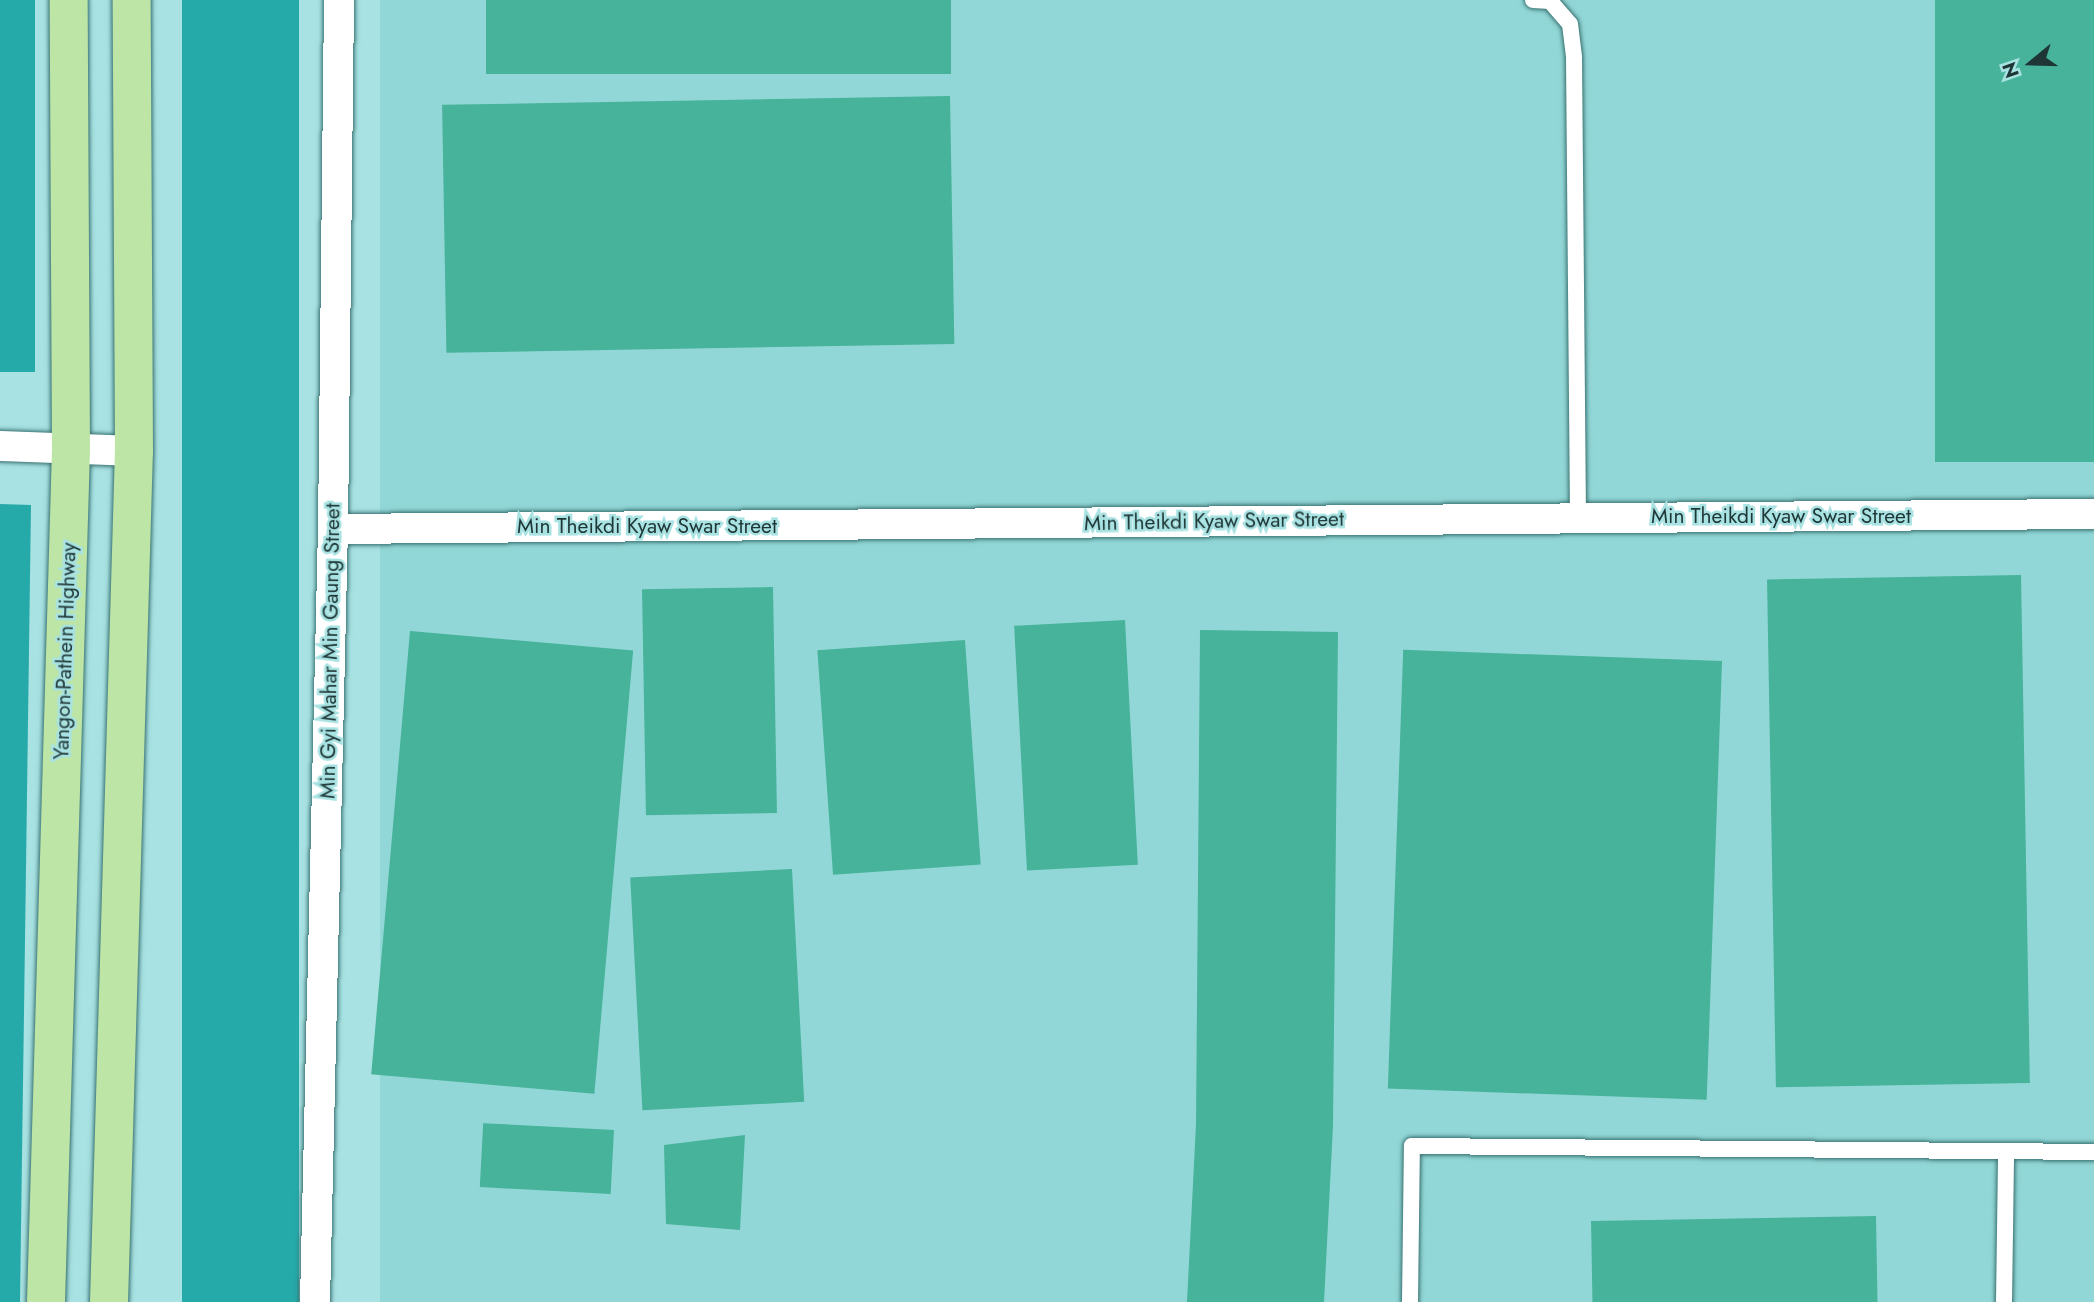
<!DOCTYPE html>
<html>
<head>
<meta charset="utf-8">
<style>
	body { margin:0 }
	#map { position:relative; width:2094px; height:1302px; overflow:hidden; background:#a8e2e2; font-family:Jost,sans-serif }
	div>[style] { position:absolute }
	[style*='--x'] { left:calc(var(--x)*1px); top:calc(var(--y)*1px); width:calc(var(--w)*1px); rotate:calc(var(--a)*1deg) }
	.built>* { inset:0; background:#92d7d7; transform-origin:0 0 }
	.water>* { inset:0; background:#26a9a9; transform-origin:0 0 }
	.building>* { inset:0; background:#46b39a; transform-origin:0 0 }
	.roads { filter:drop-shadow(0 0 2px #3a7272) drop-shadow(0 0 2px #3a7272) }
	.lane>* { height:16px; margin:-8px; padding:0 8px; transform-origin:8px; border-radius:8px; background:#fff }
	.street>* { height:30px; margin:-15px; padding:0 15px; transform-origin:15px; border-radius:15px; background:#fff }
	.primary>* { height:38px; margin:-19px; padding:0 19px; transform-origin:19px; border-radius:19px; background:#bce5a6 }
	span { translate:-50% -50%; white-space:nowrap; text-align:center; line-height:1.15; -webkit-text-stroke:5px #a8e2e2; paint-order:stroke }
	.street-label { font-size:21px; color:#1f3636 }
	.north { position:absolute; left:1996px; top:28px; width:70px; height:70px; -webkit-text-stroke:5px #a8e2e2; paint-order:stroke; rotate:251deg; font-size:19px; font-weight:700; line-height:28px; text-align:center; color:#1f3636 }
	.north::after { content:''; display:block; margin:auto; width:24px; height:32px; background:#1f3636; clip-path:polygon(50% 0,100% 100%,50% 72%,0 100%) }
</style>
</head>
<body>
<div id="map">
	<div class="built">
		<div style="left:380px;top:0;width:1714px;height:1302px"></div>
	</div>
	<div class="water">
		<div style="left:0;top:0;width:35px;height:372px"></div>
		<div style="left:182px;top:0;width:117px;height:1302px"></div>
		<div style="clip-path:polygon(0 504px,31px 505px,20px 1302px,0 1302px)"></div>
	</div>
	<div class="building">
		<div style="left:486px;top:0;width:465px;height:74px"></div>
		<div style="left:1935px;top:0;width:159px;height:462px"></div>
		<div style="left:950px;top:96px;width:248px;height:508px;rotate:89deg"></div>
		<div style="left:2021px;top:575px;width:508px;height:254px;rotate:89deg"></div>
		<div style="left:773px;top:587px;width:226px;height:131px;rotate:89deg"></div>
		<div style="left:1125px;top:620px;width:245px;height:111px;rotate:87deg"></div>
		<div style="clip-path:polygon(1200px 630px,1338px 632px,1333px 1126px,1324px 1302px,1187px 1302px,1196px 1124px)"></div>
		<div style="left:410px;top:631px;width:224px;height:445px;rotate:5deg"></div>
		<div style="left:965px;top:640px;width:225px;height:148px;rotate:86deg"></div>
		<div style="left:1722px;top:661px;width:439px;height:319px;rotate:92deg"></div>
		<div style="left:792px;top:869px;width:233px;height:162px;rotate:87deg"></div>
		<div style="left:614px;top:1130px;width:64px;height:131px;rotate:93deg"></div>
		<div style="clip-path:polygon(745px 1135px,740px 1230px,666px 1224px,664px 1145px)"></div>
		<div style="left:1876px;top:1216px;width:86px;height:285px;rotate:89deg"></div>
	</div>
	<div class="roads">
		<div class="lane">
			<div style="--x:1533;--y:0;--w:17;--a:3"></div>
			<div style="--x:1550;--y:1;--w:30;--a:49"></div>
			<div style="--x:1570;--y:24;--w:34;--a:83"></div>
			<div style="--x:1574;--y:58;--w:460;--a:89.5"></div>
			<div style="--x:1410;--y:1302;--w:156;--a:-89.3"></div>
			<div style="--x:1412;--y:1146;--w:682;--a:0.5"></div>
			<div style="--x:2004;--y:1302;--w:151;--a:-89.2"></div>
		</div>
		<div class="street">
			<div style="--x:0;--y:446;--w:134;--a:2.1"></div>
			<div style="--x:333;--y:529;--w:1761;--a:-0.49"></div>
			<div style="--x:315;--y:1302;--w:773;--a:-88.67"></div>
			<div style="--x:333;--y:529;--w:529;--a:-89.35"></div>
		</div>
		<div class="primary">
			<div style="--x:46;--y:1302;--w:853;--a:-88.32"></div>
			<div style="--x:71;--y:449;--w:449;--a:-90.3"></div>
			<div style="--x:109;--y:1302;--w:851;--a:-88.32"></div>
			<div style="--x:134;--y:451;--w:451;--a:-90.3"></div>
		</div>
	</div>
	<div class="street-label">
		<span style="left:1781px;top:516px">Min Theikdi Kyaw Swar Street</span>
		<span style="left:1214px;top:521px;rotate:-1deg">Min Theikdi Kyaw Swar Street</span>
		<span style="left:647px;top:526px">Min Theikdi Kyaw Swar Street</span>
		<span style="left:65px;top:651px;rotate:-88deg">Yangon-Pathein Highway</span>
		<span style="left:330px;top:651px;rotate:-89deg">Min Gyi Mahar Min Gaung Street</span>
	</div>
	<div class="north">N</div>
</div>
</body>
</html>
